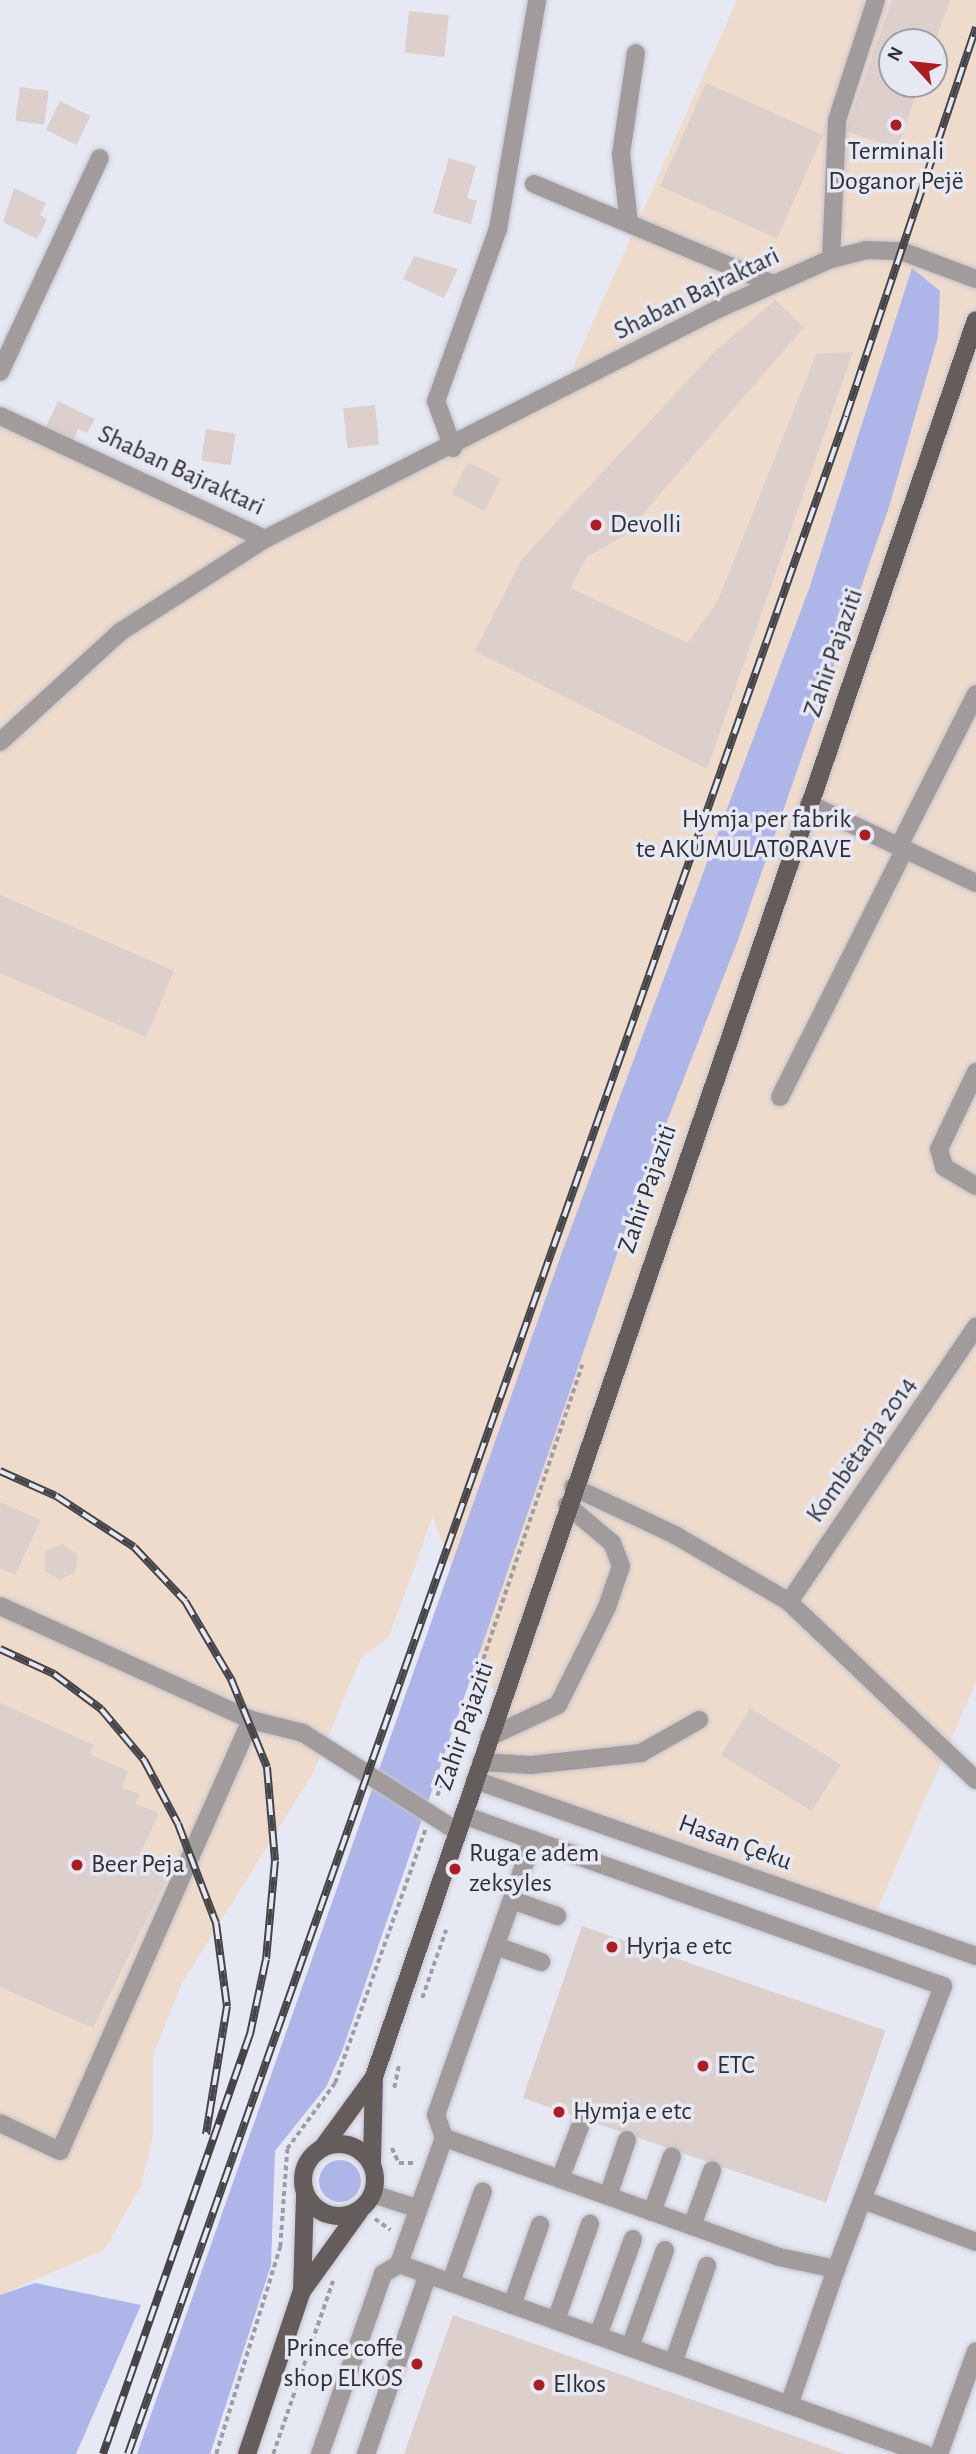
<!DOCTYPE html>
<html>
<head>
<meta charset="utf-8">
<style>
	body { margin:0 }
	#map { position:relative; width:976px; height:2454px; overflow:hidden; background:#e6e8f3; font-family:"Alegreya Sans",sans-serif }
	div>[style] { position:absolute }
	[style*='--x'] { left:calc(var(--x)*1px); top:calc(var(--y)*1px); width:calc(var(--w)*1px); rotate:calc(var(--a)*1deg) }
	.industrial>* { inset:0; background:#efdbcc }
	.green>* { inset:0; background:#aeb5e8 }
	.round { border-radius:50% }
	.building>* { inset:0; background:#dccfcc; transform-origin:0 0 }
	.path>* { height:3.5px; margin-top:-1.75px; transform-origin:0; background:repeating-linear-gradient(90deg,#9c9da6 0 5px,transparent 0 8.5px) }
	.roads { filter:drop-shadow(0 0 2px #c2c3cd) drop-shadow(0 0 2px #c2c3cd) }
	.minor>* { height:18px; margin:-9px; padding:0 9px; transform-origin:9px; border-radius:9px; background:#a19b9b }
	.major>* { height:18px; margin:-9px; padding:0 9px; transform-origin:9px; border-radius:9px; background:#655c5c }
	.major>.ring { margin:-9px; padding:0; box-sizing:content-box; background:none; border:18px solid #655c5c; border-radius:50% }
	.rail>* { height:8px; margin-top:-4px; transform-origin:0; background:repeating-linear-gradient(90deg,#e6e8f3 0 16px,#444449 0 32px); box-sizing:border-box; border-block:2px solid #444449 }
	.dots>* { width:19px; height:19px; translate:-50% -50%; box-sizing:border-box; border:4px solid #e6e8f3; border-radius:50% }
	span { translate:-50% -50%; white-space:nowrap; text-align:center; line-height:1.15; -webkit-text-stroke:7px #e6e8f3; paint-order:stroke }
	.poi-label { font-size:26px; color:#303034 }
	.left { translate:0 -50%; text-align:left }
	.right { translate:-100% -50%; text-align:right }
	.street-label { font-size:26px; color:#303034 }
	.north { position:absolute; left:878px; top:28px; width:70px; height:70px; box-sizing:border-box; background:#e6e8f3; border:2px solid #9d9ea7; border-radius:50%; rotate:297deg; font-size:19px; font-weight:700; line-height:28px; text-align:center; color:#303034 }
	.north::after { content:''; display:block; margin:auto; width:24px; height:32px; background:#ae1c23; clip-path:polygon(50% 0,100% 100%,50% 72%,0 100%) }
</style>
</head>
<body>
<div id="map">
	<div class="industrial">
		<div style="clip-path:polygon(evenodd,737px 0,976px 0,976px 1682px,872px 1921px,475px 1780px,499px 1707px,433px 1516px,389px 1637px,361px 1658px,312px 1775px,182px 1983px,153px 2055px,153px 2136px,141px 2186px,104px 2250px,0 2295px,0 416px,265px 539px,562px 392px,737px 0,892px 42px,934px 42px,934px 84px,892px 84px,892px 42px)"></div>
	</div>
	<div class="green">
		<div style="clip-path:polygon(912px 268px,940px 291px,938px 337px,889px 507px,738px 940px,633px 1208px,342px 2051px,326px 2087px,275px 2151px,271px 2265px,210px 2454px,137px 2454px,561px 1255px,810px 586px)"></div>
		<div class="round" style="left:319px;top:2160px;width:42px;height:42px"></div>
		<div style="clip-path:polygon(35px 2283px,141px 2305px,76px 2454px,0 2454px,0 2295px)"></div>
	</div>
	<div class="building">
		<div style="clip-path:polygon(892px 0,950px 0,935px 42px,892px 42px,892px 84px,920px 84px,897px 149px,846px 131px)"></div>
		<div style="left:409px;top:11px;width:40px;height:42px;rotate:6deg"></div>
		<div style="left:706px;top:83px;width:128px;height:113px;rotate:24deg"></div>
		<div style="left:20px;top:87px;width:29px;height:34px;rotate:8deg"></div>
		<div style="left:60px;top:101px;width:34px;height:32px;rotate:26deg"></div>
		<div style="clip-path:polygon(449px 158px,476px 166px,467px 198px,477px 201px,471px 224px,433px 213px)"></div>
		<div style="clip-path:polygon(14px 188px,46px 203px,40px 215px,47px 219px,37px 239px,3px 222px)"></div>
		<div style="clip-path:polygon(414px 256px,458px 269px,444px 298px,403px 279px)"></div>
		<div style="clip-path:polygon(775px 300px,804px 327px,625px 535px,587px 557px,570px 588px,688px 643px,718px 600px,816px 354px,853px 352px,707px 769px,475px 651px,522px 559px,713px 353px)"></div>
		<div style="clip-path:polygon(58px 401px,95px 419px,87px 433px,78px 429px,73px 441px,46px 427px)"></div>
		<div style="left:375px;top:405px;width:40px;height:32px;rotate:84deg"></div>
		<div style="left:206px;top:429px;width:30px;height:32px;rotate:9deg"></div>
		<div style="left:468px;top:462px;width:37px;height:36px;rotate:27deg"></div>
		<div style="clip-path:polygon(0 895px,174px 971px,146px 1037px,0 973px)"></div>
		<div style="clip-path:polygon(0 1502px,41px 1520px,15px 1575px,0 1568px)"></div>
		<div style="clip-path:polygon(62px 1544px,77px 1554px,76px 1572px,60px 1580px,45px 1571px,45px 1552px)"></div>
		<div style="clip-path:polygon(0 1703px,94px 1745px,89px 1754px,128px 1771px,122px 1788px,140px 1794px,135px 1804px,159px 1813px,138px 1858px,170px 1872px,93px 2028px,0 1987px)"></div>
		<div style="left:750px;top:1708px;width:107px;height:55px;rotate:32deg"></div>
		<div style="left:582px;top:1926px;width:321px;height:182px;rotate:19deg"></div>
		<div style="clip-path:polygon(453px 2315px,845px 2454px,404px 2454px)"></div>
	</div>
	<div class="path">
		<div style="--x:437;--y:1796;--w:455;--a:-71.4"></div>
		<div style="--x:422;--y:1998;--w:72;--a:-70.6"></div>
		<div style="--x:394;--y:2088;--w:24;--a:-78"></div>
		<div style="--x:392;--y:2148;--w:17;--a:65"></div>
		<div style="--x:399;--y:2163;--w:16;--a:0"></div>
		<div style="--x:375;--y:2219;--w:19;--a:35"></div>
		<div style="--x:216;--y:2454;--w:217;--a:-72.8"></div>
		<div style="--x:280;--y:2247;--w:98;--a:-85.9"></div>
		<div style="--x:287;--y:2149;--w:82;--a:-54"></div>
		<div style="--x:335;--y:2083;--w:269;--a:-70.4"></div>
		<div style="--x:273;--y:2454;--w:183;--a:-70.9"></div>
	</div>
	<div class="roads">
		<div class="minor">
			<div style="--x:534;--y:184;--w:259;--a:22.7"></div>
			<div style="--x:629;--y:223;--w:69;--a:-96.6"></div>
			<div style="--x:621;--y:154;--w:102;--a:-81.6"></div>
			<div style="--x:831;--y:259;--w:139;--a:-87.5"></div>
			<div style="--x:837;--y:120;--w:126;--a:-72"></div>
			<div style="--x:0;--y:372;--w:236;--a:-65"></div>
			<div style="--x:0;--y:416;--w:292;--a:24.9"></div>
			<div style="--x:265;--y:539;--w:508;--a:-26.92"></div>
			<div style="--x:718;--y:309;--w:124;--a:-23.9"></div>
			<div style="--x:831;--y:259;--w:36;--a:-14"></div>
			<div style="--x:866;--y:250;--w:35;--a:2"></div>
			<div style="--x:901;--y:251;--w:80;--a:20.5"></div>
			<div style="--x:453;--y:448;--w:50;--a:-109.9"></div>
			<div style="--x:436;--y:401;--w:183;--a:-70.2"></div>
			<div style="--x:498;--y:229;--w:232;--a:-80.3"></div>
			<div style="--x:0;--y:742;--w:163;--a:-42.5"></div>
			<div style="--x:120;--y:632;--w:172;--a:-32.7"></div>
			<div style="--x:809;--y:804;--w:185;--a:25.3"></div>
			<div style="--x:899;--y:846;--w:170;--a:-63.1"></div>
			<div style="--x:976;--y:1072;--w:85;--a:115.7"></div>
			<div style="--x:939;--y:1149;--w:19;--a:74"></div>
			<div style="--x:944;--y:1167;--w:37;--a:31"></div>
			<div style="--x:780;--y:1097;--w:278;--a:-63.3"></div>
			<div style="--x:573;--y:1487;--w:113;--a:25.2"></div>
			<div style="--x:675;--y:1535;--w:132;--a:30.4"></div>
			<div style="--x:789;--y:1602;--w:333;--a:-55.8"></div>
			<div style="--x:789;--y:1602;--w:258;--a:43.6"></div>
			<div style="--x:0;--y:1606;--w:276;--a:24.4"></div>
			<div style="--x:251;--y:1720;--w:471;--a:113.9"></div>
			<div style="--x:60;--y:2151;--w:66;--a:-155"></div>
			<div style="--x:251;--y:1720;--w:54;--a:14"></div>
			<div style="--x:303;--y:1733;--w:183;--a:32.5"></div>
			<div style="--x:489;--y:1737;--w:76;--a:-24.9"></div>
			<div style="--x:558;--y:1705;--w:110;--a:-63.4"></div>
			<div style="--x:607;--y:1607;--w:43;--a:-71.1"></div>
			<div style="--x:621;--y:1566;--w:25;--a:-111"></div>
			<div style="--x:612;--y:1543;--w:59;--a:-139.8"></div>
			<div style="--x:481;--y:1762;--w:50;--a:3.4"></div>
			<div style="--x:531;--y:1765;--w:111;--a:-6.2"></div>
			<div style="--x:641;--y:1753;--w:67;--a:-29.6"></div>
			<div style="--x:475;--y:1780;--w:531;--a:19.36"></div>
			<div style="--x:463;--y:1815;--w:74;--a:19.7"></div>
			<div style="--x:512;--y:1900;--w:48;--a:19.6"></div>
			<div style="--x:496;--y:1946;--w:48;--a:19.6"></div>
			<div style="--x:444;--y:2138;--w:24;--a:-109"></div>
			<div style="--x:436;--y:2115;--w:292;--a:-70.6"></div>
			<div style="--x:533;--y:1840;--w:435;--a:19.6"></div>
			<div style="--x:943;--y:1986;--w:303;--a:110.7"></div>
			<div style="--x:836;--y:2269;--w:58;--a:-168.1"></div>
			<div style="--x:779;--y:2257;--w:356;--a:-160.4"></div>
			<div style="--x:444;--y:2138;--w:134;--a:109.7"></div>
			<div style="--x:399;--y:2264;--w:559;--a:19.86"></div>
			<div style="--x:560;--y:2179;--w:59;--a:-69.1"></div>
			<div style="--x:373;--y:2194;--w:48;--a:18.1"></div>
			<div style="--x:608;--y:2196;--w:59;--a:-71.3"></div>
			<div style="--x:866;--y:2201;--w:117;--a:20.4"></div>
			<div style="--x:652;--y:2212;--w:59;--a:-70.3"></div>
			<div style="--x:692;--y:2226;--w:59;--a:-70"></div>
			<div style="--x:451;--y:2282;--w:96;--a:-70.6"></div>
			<div style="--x:512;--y:2305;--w:85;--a:-70.7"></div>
			<div style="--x:556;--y:2320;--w:102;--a:-70.5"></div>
			<div style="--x:598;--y:2336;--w:103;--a:-70.2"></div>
			<div style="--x:630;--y:2347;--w:103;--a:-70.2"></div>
			<div style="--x:673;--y:2363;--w:103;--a:-70.7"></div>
			<div style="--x:789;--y:2405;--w:144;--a:-70.9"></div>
			<div style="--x:320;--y:2454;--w:191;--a:-70.7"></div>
			<div style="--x:383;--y:2274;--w:19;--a:-32"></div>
			<div style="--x:366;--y:2454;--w:190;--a:-71"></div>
			<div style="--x:939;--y:2454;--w:109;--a:-70.2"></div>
		</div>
		<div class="major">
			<div class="ring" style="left:303px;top:2144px;width:54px;height:54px"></div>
			<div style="--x:323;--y:2147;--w:87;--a:-53.9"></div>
			<div style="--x:374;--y:2077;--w:1857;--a:-71.09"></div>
			<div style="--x:372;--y:2162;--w:85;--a:-88.7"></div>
			<div style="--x:302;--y:2291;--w:97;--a:-54.2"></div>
			<div style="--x:247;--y:2454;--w:172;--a:-71.4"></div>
			<div style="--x:302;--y:2291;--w:98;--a:-88.2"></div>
		</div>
	</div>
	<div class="rail">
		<div style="--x:0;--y:1471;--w:61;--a:24.1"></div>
		<div style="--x:56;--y:1496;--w:93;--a:33.2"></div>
		<div style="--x:134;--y:1547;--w:74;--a:46.6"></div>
		<div style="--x:185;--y:1601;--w:91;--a:59.5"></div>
		<div style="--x:231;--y:1679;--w:95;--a:67.8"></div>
		<div style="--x:267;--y:1767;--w:94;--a:85.1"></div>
		<div style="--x:275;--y:1861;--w:98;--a:95.2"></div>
		<div style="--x:266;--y:1959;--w:77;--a:102"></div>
		<div style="--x:250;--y:2034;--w:445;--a:109.3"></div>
		<div style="--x:0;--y:1649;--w:60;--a:24.8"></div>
		<div style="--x:54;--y:1674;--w:59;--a:36.7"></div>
		<div style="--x:101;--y:1709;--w:67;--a:49.9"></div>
		<div style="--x:144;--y:1760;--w:72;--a:62"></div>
		<div style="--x:178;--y:1824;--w:106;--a:69"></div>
		<div style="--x:216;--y:1923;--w:84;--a:82.5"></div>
		<div style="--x:227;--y:2006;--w:130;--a:99.3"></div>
		<div style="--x:128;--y:2454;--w:2161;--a:-70.59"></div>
		<div style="--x:846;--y:416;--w:410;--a:-71.5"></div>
	</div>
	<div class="dots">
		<div style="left:896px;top:125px;background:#ae1c23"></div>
		<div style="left:596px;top:525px;background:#ae1c23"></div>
		<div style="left:865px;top:835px;background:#ae1c23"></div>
		<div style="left:77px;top:1865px;background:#ae1c23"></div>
		<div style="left:455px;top:1869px;background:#ae1c23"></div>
		<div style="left:612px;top:1947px;background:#ae1c23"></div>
		<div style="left:703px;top:2066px;background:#ae1c23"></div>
		<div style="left:559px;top:2112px;background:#ae1c23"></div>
		<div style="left:417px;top:2364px;background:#ae1c23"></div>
		<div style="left:539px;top:2385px;background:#ae1c23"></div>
	</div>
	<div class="poi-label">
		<span style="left:896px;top:167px">Terminali<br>Doganor Pejë</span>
		<span class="left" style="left:610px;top:525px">Devolli</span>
		<span class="right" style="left:851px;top:835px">Hymja per fabrik<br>te AKUMULATORAVE</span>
		<span class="left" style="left:469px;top:1869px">Ruga e adem<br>zeksyles</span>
		<span class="left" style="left:91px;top:1865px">Beer Peja</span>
		<span class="left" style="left:626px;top:1947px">Hyrja e etc</span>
		<span class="left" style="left:717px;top:2066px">ETC</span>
		<span class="left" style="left:573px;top:2112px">Hymja e etc</span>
		<span class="right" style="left:403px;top:2364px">Prince coffe<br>shop ELKOS</span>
		<span class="left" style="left:553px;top:2385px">Elkos</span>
	</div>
	<div class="street-label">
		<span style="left:697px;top:294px;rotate:-26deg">Shaban Bajraktari</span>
		<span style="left:181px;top:471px;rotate:25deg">Shaban Bajraktari</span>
		<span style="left:834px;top:653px;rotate:-71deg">Zahir Pajaziti</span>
		<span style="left:648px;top:1189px;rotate:-71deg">Zahir Pajaziti</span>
		<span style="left:862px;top:1450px;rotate:-55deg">Kombëtarja 2014</span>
		<span style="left:465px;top:1726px;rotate:-71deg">Zahir Pajaziti</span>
		<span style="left:735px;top:1843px;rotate:20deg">Hasan Çeku</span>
	</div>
	<div class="north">N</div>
</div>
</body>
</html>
